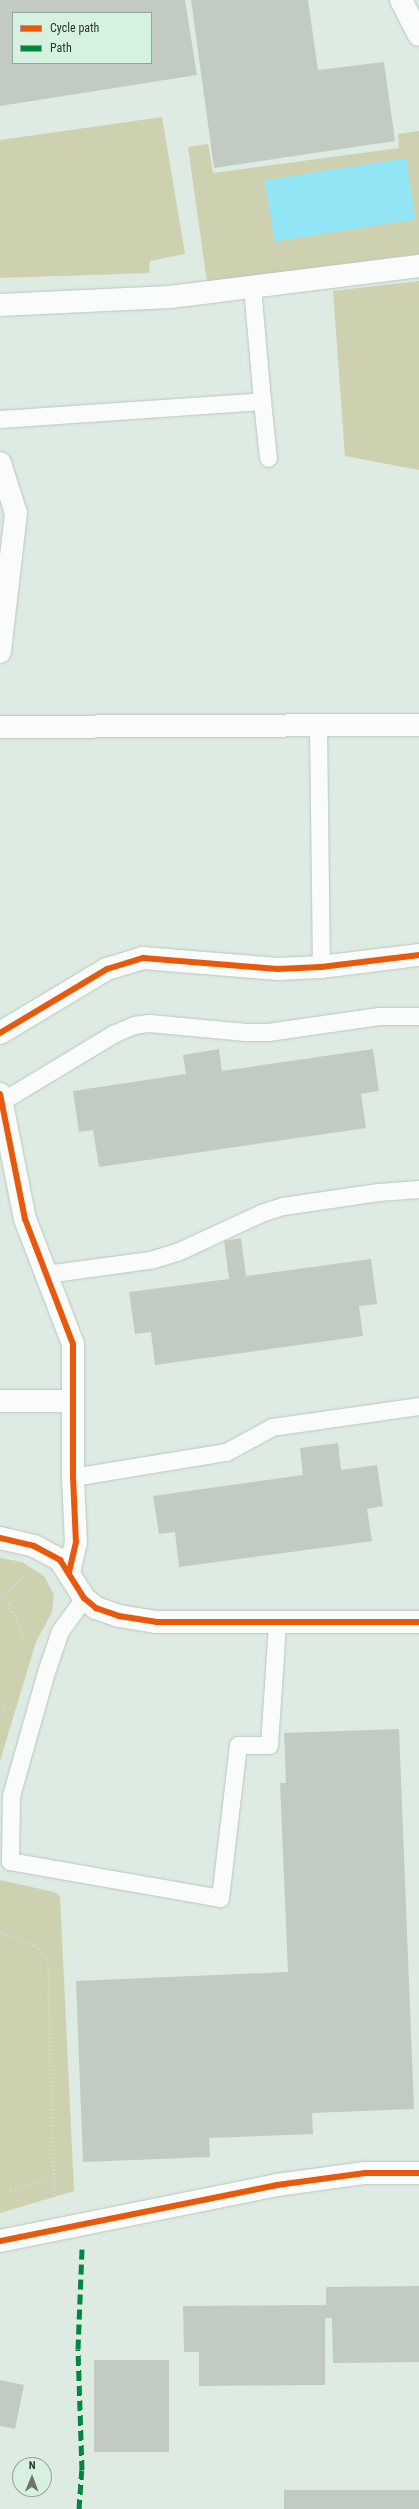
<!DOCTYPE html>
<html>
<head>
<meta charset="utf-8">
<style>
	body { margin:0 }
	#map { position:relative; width:419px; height:2509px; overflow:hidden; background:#ddebe2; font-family:"Roboto Condensed",sans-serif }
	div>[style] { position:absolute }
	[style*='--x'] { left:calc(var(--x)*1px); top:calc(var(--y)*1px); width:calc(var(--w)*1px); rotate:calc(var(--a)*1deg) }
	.green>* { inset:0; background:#ced1af }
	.water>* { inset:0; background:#92e5f4; transform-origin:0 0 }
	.building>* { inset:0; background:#c2cbc2; transform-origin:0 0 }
	.path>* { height:2.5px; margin-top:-1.25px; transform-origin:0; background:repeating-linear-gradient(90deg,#d5d9d7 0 1px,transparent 0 4px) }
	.roads { filter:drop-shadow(0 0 1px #bac6bf) drop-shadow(0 0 1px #bac6bf) }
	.service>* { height:17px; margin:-8.5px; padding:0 8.5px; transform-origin:8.5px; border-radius:8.5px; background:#fafcfb }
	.minor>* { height:22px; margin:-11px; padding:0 11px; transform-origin:11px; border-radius:11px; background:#fafcfb }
	.tertiary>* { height:22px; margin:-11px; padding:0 11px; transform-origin:11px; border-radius:11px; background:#fafcfb }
	.quiet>* { height:5px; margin-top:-2.5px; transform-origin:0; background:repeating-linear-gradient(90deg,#00873e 0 10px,transparent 0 15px) }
	.cycleway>* { height:6px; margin:-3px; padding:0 3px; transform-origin:3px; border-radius:3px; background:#e8590c }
	span { translate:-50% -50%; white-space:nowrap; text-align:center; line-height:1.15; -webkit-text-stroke:3.5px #d7f1e1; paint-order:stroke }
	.legend { position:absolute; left:12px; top:12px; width:140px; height:52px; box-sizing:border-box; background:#d7f1e1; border:1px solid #92a69a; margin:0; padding:5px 7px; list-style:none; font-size:12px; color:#2b352f }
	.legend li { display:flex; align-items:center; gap:8px; height:20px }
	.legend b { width:20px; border:1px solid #92a69a }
	.north { position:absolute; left:12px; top:2457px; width:40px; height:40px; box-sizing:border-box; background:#d7f1e1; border:1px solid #92a69a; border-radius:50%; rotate:1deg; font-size:11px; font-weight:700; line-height:16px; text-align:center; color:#2b352f }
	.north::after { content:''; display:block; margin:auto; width:14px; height:18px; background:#69756e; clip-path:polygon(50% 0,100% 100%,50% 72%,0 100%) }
</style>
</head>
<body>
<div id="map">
	<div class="green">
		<div style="clip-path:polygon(162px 117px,185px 254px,150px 261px,149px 273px,0 278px,0 140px)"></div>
		<div style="clip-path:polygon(419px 131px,419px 254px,207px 282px,188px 147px,208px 144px,213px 173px,399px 148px,398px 134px)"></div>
		<div style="clip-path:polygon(419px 281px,419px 470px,345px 456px,333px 291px)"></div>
		<div style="clip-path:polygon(0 1558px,22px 1562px,44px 1576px,54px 1595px,52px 1612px,36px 1642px,0 1761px)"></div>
		<div style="clip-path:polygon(0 1880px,54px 1892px,60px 1896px,74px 2191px,0 2213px)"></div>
	</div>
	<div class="water">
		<div style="left:406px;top:158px;width:62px;height:143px;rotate:81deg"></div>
	</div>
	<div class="building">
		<div style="clip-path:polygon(evenodd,0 0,185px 0,197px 75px,0 106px,0 0,13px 13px,151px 13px,151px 63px,13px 63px,13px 13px)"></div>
		<div style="clip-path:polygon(191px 0,308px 0,318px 70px,384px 62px,395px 141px,214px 168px)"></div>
		<div style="clip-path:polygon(219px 1049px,222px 1071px,373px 1049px,379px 1091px,361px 1094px,366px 1128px,99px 1167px,93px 1130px,79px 1132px,73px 1091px,186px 1074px,183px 1055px)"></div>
		<div style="clip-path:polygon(241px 1238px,246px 1276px,371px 1259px,377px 1304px,359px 1306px,363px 1336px,155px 1365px,151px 1332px,135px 1334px,129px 1292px,229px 1279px,224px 1241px)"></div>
		<div style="clip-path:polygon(338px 1443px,341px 1470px,377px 1465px,383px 1506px,367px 1509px,372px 1541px,179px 1567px,175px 1532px,159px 1534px,153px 1496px,303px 1475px,300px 1448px)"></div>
		<div style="clip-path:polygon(399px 1729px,414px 2109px,312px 2113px,313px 2134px,209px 2138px,210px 2157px,83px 2162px,76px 1981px,288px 1972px,280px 1783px,286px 1783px,284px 1733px)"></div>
		<div style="clip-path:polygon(419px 2286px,419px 2362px,333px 2363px,332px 2318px,325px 2318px,325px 2385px,199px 2386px,199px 2352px,184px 2352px,183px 2306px,326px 2305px,326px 2287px)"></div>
		<div style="left:94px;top:2360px;width:75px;height:92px"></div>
		<div style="clip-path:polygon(0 2380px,24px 2385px,15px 2429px,0 2426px)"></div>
		<div style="left:419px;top:2490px;width:19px;height:135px;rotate:90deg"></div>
	</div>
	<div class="path">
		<div style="--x:0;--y:1594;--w:13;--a:48"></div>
		<div style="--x:9;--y:1604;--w:28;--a:63"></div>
		<div style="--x:22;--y:1629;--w:14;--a:82"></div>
		<div style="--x:2;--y:1597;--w:29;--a:-44"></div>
		<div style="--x:0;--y:1712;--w:9;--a:-58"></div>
		<div style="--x:0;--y:1932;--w:38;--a:20"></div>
		<div style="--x:36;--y:1945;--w:20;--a:53"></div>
		<div style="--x:48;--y:1961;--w:213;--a:88.4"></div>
		<div style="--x:54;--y:2174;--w:21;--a:152"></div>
		<div style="--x:35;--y:2184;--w:36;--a:164"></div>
		<div style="--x:54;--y:2174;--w:23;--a:88"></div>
	</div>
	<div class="roads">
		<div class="service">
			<div style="--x:262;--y:401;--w:57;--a:84"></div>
			<div style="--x:0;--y:419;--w:263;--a:-3.9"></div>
			<div style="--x:262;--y:401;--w:114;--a:-95"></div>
			<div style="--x:318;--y:725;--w:242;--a:89.3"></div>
			<div style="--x:2;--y:1101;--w:130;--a:-31.1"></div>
			<div style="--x:113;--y:1034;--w:23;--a:-23"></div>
			<div style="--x:134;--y:1025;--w:15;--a:-8"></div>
			<div style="--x:149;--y:1023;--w:97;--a:5.3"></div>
			<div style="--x:246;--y:1032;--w:22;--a:0"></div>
			<div style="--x:268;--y:1032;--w:112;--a:-8.2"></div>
			<div style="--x:379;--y:1016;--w:40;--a:0"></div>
			<div style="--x:46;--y:1274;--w:105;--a:-7.7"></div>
			<div style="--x:150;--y:1260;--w:28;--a:-17"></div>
			<div style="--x:177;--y:1252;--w:93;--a:-24.9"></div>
			<div style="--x:261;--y:1213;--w:23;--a:-18"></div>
			<div style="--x:283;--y:1206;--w:96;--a:-8.4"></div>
			<div style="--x:378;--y:1192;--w:41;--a:-4.2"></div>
			<div style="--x:73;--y:1477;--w:155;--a:-9.3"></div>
			<div style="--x:226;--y:1452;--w:52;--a:-28.5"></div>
			<div style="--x:272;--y:1427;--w:148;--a:-8.1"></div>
			<div style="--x:84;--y:1598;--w:41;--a:126"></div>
			<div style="--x:60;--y:1631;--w:43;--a:108.9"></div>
			<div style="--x:46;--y:1672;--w:129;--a:105.8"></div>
			<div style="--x:11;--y:1796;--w:65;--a:90.9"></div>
			<div style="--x:10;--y:1861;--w:213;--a:10"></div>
			<div style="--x:220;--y:1898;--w:154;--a:-83.3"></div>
			<div style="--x:238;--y:1745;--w:31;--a:0"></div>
			<div style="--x:269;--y:1745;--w:121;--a:-86.2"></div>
		</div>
		<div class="minor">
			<div style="--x:401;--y:0;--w:39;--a:63"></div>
			<div style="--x:0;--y:305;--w:170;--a:-2.7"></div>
			<div style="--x:170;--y:297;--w:251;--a:-7.1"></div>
			<div style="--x:0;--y:463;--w:52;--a:72.3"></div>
			<div style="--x:16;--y:513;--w:140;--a:96.6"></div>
			<div style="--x:0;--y:1033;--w:125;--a:-30.9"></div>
			<div style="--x:107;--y:969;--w:38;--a:-17"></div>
			<div style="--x:143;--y:958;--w:135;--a:4.7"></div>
			<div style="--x:278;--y:969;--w:43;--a:-2.7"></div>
			<div style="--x:321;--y:967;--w:99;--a:-7"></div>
			<div style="--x:0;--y:1094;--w:127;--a:78.7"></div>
			<div style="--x:25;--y:1219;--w:134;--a:69"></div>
			<div style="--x:73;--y:1344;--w:133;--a:90"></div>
			<div style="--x:73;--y:1477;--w:65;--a:87.4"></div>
			<div style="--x:76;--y:1542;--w:32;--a:103"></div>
			<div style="--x:0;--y:1401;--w:73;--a:0"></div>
			<div style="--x:0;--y:1538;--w:35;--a:13"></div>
			<div style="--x:34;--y:1546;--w:30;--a:28"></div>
			<div style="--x:60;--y:1560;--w:45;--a:57.7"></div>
			<div style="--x:84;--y:1598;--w:16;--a:40"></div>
			<div style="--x:96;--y:1608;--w:24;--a:19"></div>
			<div style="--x:119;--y:1616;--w:37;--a:9"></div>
			<div style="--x:156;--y:1622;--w:263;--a:0"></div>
			<div style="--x:0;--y:2241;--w:283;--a:-11.4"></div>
			<div style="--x:277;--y:2185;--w:89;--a:-7.8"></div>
			<div style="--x:365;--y:2173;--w:54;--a:0"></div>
		</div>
		<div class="tertiary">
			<div style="--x:0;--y:727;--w:419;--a:-0.3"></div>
		</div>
	</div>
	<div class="quiet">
		<div style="--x:79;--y:2509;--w:39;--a:-86"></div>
		<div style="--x:82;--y:2470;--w:121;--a:-91.9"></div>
		<div style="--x:78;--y:2349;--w:100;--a:-87.7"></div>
	</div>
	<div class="cycleway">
		<div style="--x:0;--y:1033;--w:125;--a:-30.9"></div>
		<div style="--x:107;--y:969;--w:38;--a:-17"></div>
		<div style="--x:143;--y:958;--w:135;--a:4.7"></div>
		<div style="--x:278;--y:969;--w:43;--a:-2.7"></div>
		<div style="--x:321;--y:967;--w:99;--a:-7"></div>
		<div style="--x:0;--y:1094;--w:127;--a:78.7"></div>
		<div style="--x:25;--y:1219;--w:134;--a:69"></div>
		<div style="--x:73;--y:1344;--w:133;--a:90"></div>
		<div style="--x:73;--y:1477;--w:65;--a:87.4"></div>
		<div style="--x:76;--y:1542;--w:32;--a:103"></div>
		<div style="--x:0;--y:1538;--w:35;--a:13"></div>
		<div style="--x:34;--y:1546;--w:30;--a:28"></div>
		<div style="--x:60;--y:1560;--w:45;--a:57.7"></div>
		<div style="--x:84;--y:1598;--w:16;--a:40"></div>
		<div style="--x:96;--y:1608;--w:24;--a:19"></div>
		<div style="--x:119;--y:1616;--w:37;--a:9"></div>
		<div style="--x:156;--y:1622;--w:263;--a:0"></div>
		<div style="--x:0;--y:2241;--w:283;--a:-11.4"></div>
		<div style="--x:277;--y:2185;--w:89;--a:-7.8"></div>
		<div style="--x:365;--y:2173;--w:54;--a:0"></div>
	</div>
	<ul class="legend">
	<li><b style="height:5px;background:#e8590c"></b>Cycle path</li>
	<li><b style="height:5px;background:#00873e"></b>Path</li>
	</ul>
	<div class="north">N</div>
</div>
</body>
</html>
